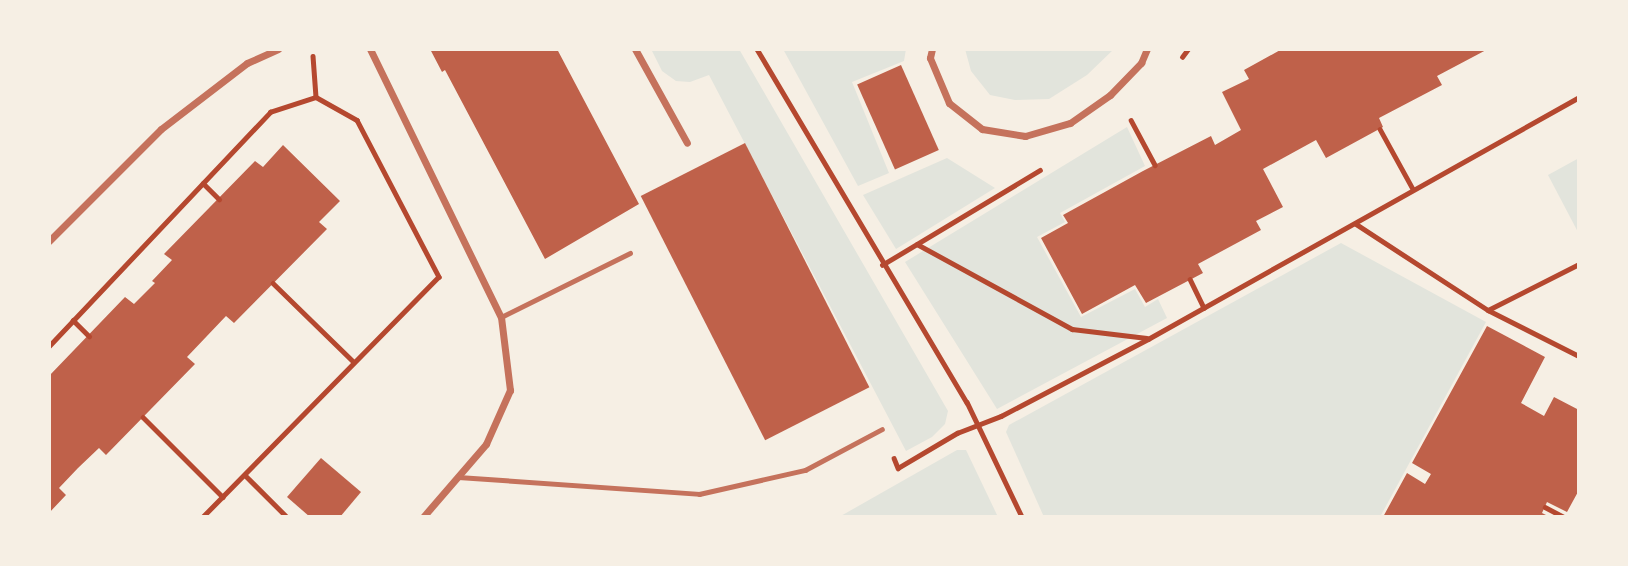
<!DOCTYPE html>
<html>
<head>
<meta charset="utf-8">
<style>
	body { margin:0 }
	#map { position:relative; width:1628px; height:566px; overflow:hidden; background:#f6efe4; font-family:"Public Sans",sans-serif }
	div>[style] { position:absolute }
	[style*='--x'] { left:calc(var(--x)*1px); top:calc(var(--y)*1px); width:calc(var(--w)*1px); rotate:calc(var(--a)*1deg) }
	.green>* { inset:0; background:#e2e4dc }
	.building>* { inset:0; background:#bf614a; transform-origin:0 0 }
	.path>* { height:4.5px; margin:-2.25px; padding:0 2.25px; transform-origin:2.25px; border-radius:2.25px; background:#b5482f }
	.service>* { height:5px; margin:-2.5px; padding:0 2.5px; transform-origin:2.5px; border-radius:2.5px; background:#c5725c }
	.minor>* { height:7px; margin:-3.5px; padding:0 3.5px; transform-origin:3.5px; border-radius:3.5px; background:#c5725c }
	span { translate:-50% -50%; white-space:nowrap; text-align:center; line-height:1.15; -webkit-text-stroke:5px #f6efe4; paint-order:stroke }
	.frame { position:absolute; inset:0; border:51px solid #f6efe4; pointer-events:none }
</style>
</head>
<body>
<div id="map">
	<div class="green">
		<div style="clip-path:polygon(651px 49px,739px 49px,948px 411px,945px 424px,932px 437px,906px 451px,709px 75px,690px 82px,676px 81px,662px 71px)"></div>
		<div style="clip-path:polygon(783px 49px,906px 49px,904px 61px,852px 82px,889px 173px,858px 186px)"></div>
		<div style="clip-path:polygon(965px 49px,1114px 49px,1087px 75px,1049px 99px,1015px 100px,990px 95px,971px 71px)"></div>
		<div style="clip-path:polygon(1127px 127px,1145px 166px,1060px 213px,1065px 222px,1037px 237px,1081px 317px,1135px 289px,1145px 307px,1158px 299px,1167px 318px,997px 409px,905px 262px)"></div>
		<div style="clip-path:polygon(947px 158px,995px 188px,896px 249px,863px 195px)"></div>
		<div style="clip-path:polygon(1579px 158px,1579px 234px,1548px 175px)"></div>
		<div style="clip-path:polygon(1341px 243px,1486px 322px,1380px 517px,1044px 517px,1006px 432px,1009px 425px)"></div>
		<div style="clip-path:polygon(957px 450px,966px 450px,998px 517px,839px 517px)"></div>
	</div>
	<div class="building">
		<div style="clip-path:polygon(430px 49px,557px 49px,639px 204px,545px 259px,445px 70px,442px 72px)"></div>
		<div style="clip-path:polygon(1282px 49px,1488px 49px,1437px 76px,1442px 85px,1379px 118px,1383px 127px,1326px 158px,1316px 140px,1263px 169px,1283px 207px,1256px 221px,1261px 230px,1198px 264px,1203px 273px,1146px 303px,1135px 285px,1082px 314px,1041px 238px,1068px 223px,1063px 215px,1143px 171px,1211px 136px,1215px 145px,1241px 130px,1222px 92px,1249px 79px,1244px 70px)"></div>
		<div style="left:901px;top:65px;width:93px;height:48px;rotate:66deg"></div>
		<div style="left:745px;top:143px;width:274px;height:117px;rotate:63deg"></div>
		<div style="clip-path:polygon(283px 145px,340px 201px,319px 222px,327px 229px,234px 323px,226px 316px,187px 357px,195px 364px,106px 455px,99px 448px,78px 468px,59px 488px,66px 495px,49px 513px,49px 376px,125px 297px,134px 304px,155px 283px,152px 281px,172px 260px,164px 254px,255px 161px,263px 167px)"></div>
		<div style="clip-path:polygon(1487px 326px,1545px 357px,1521px 403px,1544px 416px,1554px 397px,1579px 410px,1579px 490px,1567px 512px,1547px 502px,1542px 513px,1550px 517px,1383px 517px,1407px 473px,1425px 484px,1431px 474px,1412px 463px)"></div>
		<div style="clip-path:polygon(321px 458px,361px 492px,340px 517px,310px 517px,287px 497px)"></div>
	</div>
	<div class="path">
		<div style="--x:757;--y:49;--w:411;--a:59.3"></div>
		<div style="--x:967;--y:402;--w:127;--a:64.4"></div>
		<div style="--x:313;--y:56;--w:41;--a:85.8"></div>
		<div style="--x:1182;--y:57;--w:10;--a:-53"></div>
		<div style="--x:1131;--y:120;--w:51;--a:61.9"></div>
		<div style="--x:1380;--y:129;--w:68;--a:61.2"></div>
		<div style="--x:203;--y:183;--w:23;--a:45"></div>
		<div style="--x:1356;--y:224;--w:158;--a:33.1"></div>
		<div style="--x:1488;--y:310;--w:102;--a:26.8"></div>
		<div style="--x:917;--y:244;--w:177;--a:28.7"></div>
		<div style="--x:1072;--y:329;--w:75;--a:6.9"></div>
		<div style="--x:882;--y:265;--w:184;--a:-31"></div>
		<div style="--x:1190;--y:279;--w:32;--a:64"></div>
		<div style="--x:273;--y:283;--w:113;--a:44.3"></div>
		<div style="--x:1488;--y:310;--w:102;--a:-26.8"></div>
		<div style="--x:73;--y:320;--w:23;--a:45"></div>
		<div style="--x:49;--y:346;--w:322;--a:-46.6"></div>
		<div style="--x:270;--y:112;--w:48;--a:-18.1"></div>
		<div style="--x:316;--y:97;--w:47;--a:29.3"></div>
		<div style="--x:357;--y:120;--w:177;--a:62.4"></div>
		<div style="--x:439;--y:277;--w:337;--a:134.5"></div>
		<div style="--x:143;--y:417;--w:113;--a:45"></div>
		<div style="--x:894;--y:458;--w:11;--a:68"></div>
		<div style="--x:898;--y:468;--w:69;--a:-30.7"></div>
		<div style="--x:957;--y:433;--w:47;--a:-21.1"></div>
		<div style="--x:1001;--y:416;--w:166;--a:-27.6"></div>
		<div style="--x:1148;--y:339;--w:494;--a:-29.3"></div>
		<div style="--x:245;--y:475;--w:59;--a:45"></div>
		<div style="--x:1545;--y:507;--w:21;--a:28"></div>
	</div>
	<div class="service">
		<div style="--x:501;--y:317;--w:144;--a:-26.4"></div>
		<div style="--x:458;--y:477;--w:242;--a:4"></div>
		<div style="--x:699;--y:494;--w:109;--a:-12.8"></div>
		<div style="--x:805;--y:470;--w:87;--a:-28"></div>
	</div>
	<div class="minor">
		<div style="--x:370;--y:49;--w:298;--a:64"></div>
		<div style="--x:501;--y:317;--w:74;--a:83"></div>
		<div style="--x:510;--y:390;--w:59;--a:114"></div>
		<div style="--x:486;--y:444;--w:96;--a:130.8"></div>
		<div style="--x:635;--y:49;--w:107;--a:61"></div>
		<div style="--x:932;--y:49;--w:9;--a:103"></div>
		<div style="--x:930;--y:58;--w:49;--a:67.1"></div>
		<div style="--x:949;--y:103;--w:42;--a:38.2"></div>
		<div style="--x:982;--y:129;--w:44;--a:9.2"></div>
		<div style="--x:1025;--y:136;--w:47;--a:-16.1"></div>
		<div style="--x:1070;--y:123;--w:49;--a:-35"></div>
		<div style="--x:1110;--y:95;--w:45;--a:-45.9"></div>
		<div style="--x:1141;--y:63;--w:15;--a:-67"></div>
		<div style="--x:49;--y:241;--w:158;--a:-45"></div>
		<div style="--x:161;--y:129;--w:108;--a:-37.5"></div>
		<div style="--x:247;--y:63;--w:34;--a:-24"></div>
	</div>
	<div class="frame"></div>
</div>
</body>
</html>
